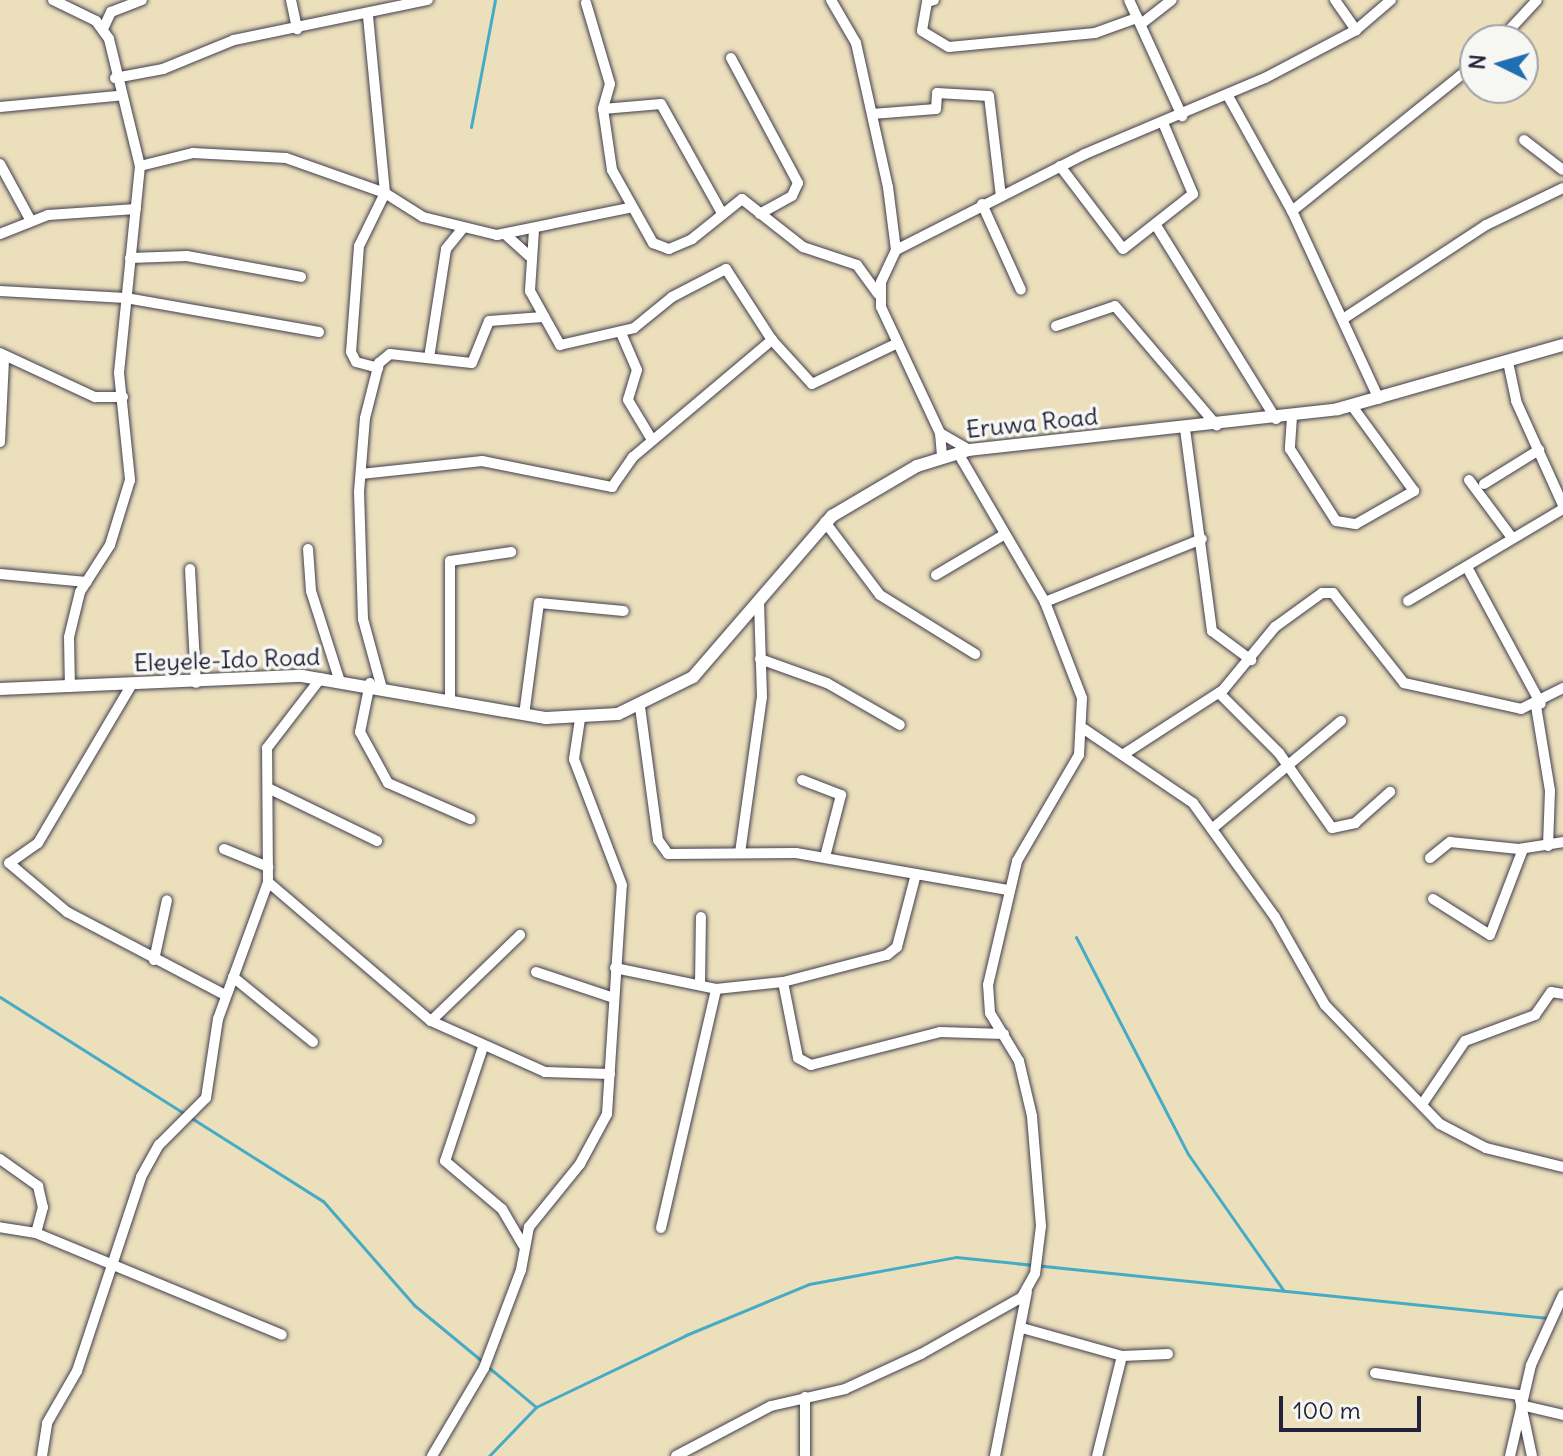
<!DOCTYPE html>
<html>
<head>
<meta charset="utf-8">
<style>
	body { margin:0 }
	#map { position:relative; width:1563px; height:1456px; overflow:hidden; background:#ebdfbc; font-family:Delius,sans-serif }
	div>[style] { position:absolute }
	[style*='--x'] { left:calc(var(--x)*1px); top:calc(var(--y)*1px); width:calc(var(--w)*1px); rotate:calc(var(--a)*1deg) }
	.stream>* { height:3px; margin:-1.5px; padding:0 1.5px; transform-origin:1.5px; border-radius:1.5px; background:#46abc5 }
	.roads { filter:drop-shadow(0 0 2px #403e4e) drop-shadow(0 0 2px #403e4e) }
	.minor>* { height:10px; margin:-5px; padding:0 5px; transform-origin:5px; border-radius:5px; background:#fff }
	.major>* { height:12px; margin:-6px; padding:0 6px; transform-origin:6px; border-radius:6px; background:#fff }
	span { translate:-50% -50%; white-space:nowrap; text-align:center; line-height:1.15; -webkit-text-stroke:7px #f6f6f2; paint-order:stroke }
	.street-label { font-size:24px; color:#22223b }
	.north { position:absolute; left:1459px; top:24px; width:80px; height:80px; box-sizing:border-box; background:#f6f6f2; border:2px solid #a1a1a9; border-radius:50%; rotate:275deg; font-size:22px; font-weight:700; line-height:32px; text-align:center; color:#22223b }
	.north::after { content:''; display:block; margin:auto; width:28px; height:36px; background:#1f6fb2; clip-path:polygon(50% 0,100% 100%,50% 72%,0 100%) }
	.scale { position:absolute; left:1279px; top:1396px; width:142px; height:36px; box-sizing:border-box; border:4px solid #22223b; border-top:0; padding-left:10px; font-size:24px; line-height:28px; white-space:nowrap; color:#22223b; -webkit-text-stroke:6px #f6f6f2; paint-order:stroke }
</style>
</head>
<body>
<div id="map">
	<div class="stream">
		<div style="--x:471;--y:127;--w:129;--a:-79.3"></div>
		<div style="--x:1076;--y:937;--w:244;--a:62.7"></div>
		<div style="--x:1188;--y:1154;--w:167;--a:55"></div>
		<div style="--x:0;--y:997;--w:382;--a:32.3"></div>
		<div style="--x:323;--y:1201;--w:138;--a:48.8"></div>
		<div style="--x:414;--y:1305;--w:88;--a:39.5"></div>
		<div style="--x:487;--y:1366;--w:64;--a:39.9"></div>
		<div style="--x:489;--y:1456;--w:68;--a:-46.2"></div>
		<div style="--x:536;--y:1407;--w:166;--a:-25.6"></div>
		<div style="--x:686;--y:1335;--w:133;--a:-22.5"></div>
		<div style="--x:809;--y:1284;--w:149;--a:-10.4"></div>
		<div style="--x:956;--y:1257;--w:595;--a:5.88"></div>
	</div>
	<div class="roads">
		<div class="minor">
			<div style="--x:53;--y:0;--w:48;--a:26"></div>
			<div style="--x:96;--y:21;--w:22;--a:54"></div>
			<div style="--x:109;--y:39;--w:131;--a:76.3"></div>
			<div style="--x:140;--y:166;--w:208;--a:95.8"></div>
			<div style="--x:119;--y:373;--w:108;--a:84.1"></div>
			<div style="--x:130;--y:480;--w:68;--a:107.1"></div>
			<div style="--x:110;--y:545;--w:56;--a:122.6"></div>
			<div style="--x:80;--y:592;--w:46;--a:103.7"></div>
			<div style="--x:69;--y:637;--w:50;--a:88.9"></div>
			<div style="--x:291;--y:0;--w:30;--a:78"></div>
			<div style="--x:831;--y:0;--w:50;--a:59.8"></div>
			<div style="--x:856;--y:43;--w:148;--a:77.5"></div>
			<div style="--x:888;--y:187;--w:64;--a:82.8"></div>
			<div style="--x:896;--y:250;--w:35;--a:115"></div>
			<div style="--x:881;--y:282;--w:25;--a:90"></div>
			<div style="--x:881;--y:307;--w:139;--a:64.9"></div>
			<div style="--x:940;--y:433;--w:24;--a:85"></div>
			<div style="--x:934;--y:0;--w:7;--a:164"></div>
			<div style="--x:927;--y:2;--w:29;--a:100"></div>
			<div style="--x:922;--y:31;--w:31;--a:31"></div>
			<div style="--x:949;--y:47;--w:147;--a:-5.5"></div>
			<div style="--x:1095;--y:33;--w:45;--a:-19.7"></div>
			<div style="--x:1129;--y:0;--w:128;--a:65.4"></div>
			<div style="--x:1335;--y:0;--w:37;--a:55"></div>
			<div style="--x:586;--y:3;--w:84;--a:73.5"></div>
			<div style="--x:610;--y:84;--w:26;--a:106"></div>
			<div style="--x:603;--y:109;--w:62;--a:81.6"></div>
			<div style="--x:612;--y:170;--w:84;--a:60.7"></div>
			<div style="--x:653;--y:243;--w:17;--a:21"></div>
			<div style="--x:669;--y:249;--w:25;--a:-23"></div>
			<div style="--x:692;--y:239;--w:64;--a:-38.7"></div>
			<div style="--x:742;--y:199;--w:78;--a:38.2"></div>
			<div style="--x:803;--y:247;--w:57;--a:18.4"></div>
			<div style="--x:857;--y:265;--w:36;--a:54"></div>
			<div style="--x:368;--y:16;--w:178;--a:84.5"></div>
			<div style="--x:385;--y:193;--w:59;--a:116.1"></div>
			<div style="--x:359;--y:246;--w:106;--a:94.3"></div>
			<div style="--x:351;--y:352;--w:11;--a:63"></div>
			<div style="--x:356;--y:362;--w:23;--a:15"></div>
			<div style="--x:1141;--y:24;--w:39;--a:-38"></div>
			<div style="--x:103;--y:29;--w:19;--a:-65"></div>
			<div style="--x:111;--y:12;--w:33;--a:-21"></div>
			<div style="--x:1500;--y:40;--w:54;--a:-47.2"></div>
			<div style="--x:731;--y:58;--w:142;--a:61.8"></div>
			<div style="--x:798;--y:183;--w:14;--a:115"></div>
			<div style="--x:792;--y:196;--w:37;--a:151"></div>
			<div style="--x:115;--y:78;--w:49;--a:-10.6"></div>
			<div style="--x:163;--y:69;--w:77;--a:-22.2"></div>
			<div style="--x:234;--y:40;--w:198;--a:-11.7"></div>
			<div style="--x:1228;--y:96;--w:132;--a:60.9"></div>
			<div style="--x:1292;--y:211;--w:207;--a:65.2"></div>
			<div style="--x:0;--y:107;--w:118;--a:-5.4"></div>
			<div style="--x:603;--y:109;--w:58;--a:-4.9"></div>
			<div style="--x:661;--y:104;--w:125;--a:60.8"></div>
			<div style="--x:872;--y:114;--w:64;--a:-4.5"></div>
			<div style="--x:936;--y:109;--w:16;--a:-86"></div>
			<div style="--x:937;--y:93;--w:52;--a:3.3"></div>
			<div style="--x:989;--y:96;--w:101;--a:83.2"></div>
			<div style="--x:1524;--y:140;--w:49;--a:37.6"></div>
			<div style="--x:0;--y:164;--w:65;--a:61.5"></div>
			<div style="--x:140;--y:166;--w:55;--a:-13.8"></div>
			<div style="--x:193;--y:153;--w:93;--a:3.1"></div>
			<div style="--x:286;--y:158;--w:105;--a:19.5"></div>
			<div style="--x:385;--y:193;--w:45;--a:32.3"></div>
			<div style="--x:423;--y:217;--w:76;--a:13.7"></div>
			<div style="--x:497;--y:235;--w:135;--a:-11.6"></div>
			<div style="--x:1060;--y:166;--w:104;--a:52.8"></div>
			<div style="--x:1123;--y:249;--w:89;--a:-38.2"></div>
			<div style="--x:1193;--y:194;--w:75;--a:-112.8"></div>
			<div style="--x:982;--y:204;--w:94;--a:65.6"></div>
			<div style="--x:1292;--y:211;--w:235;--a:-38.8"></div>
			<div style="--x:1157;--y:227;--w:226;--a:58.2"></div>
			<div style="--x:534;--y:230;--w:61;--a:93.8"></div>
			<div style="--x:530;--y:291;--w:62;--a:60.9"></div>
			<div style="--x:560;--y:345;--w:76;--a:-12.9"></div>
			<div style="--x:634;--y:328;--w:49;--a:-39.2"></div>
			<div style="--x:672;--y:297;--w:61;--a:-27.4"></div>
			<div style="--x:726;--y:269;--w:85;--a:57.1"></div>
			<div style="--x:772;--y:340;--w:59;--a:47.7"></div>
			<div style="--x:812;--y:384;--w:95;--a:-25.5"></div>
			<div style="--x:0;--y:234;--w:52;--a:-21.6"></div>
			<div style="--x:48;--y:215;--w:88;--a:-3.9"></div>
			<div style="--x:506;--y:235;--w:31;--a:42"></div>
			<div style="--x:896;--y:250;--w:212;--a:-26.9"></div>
			<div style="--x:1085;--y:154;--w:195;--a:-22.9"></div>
			<div style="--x:1265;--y:78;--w:103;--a:-27.8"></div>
			<div style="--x:1356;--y:30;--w:46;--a:-40.6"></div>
			<div style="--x:130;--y:258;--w:57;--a:-2"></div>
			<div style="--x:187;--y:256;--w:116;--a:10.4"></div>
			<div style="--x:0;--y:291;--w:126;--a:3.2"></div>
			<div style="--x:126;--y:298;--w:196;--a:10"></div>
			<div style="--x:1343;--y:319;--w:171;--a:-33.3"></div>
			<div style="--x:1486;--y:225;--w:85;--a:-25.7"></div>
			<div style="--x:1056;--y:326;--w:62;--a:-18.7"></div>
			<div style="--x:1115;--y:306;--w:157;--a:49.6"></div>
			<div style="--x:621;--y:333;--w:40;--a:66.6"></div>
			<div style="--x:637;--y:370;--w:31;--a:107"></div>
			<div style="--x:628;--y:400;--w:47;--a:59"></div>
			<div style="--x:0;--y:353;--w:105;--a:24.9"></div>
			<div style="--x:95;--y:397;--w:28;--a:0"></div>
			<div style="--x:429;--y:358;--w:110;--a:-81.1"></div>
			<div style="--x:446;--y:249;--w:27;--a:-51"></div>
			<div style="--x:1508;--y:362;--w:40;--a:78"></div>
			<div style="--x:1516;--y:401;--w:114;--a:65.7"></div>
			<div style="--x:1292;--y:417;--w:32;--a:94"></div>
			<div style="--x:1290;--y:449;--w:85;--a:57.4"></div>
			<div style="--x:1336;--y:521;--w:20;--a:9"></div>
			<div style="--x:1356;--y:524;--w:67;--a:-29.6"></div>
			<div style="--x:1414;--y:491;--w:105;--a:-126.1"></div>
			<div style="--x:1185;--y:429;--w:204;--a:82.4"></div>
			<div style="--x:1212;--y:631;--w:49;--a:36.6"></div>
			<div style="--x:940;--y:433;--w:34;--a:30"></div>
			<div style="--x:0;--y:442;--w:83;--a:-87.2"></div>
			<div style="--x:361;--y:474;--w:122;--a:-6.1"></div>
			<div style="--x:482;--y:461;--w:133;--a:11.3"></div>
			<div style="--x:612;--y:487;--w:37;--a:-55"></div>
			<div style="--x:633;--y:457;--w:182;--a:-40.1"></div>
			<div style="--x:1469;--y:480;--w:72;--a:53.4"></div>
			<div style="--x:1484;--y:484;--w:65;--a:-31.7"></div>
			<div style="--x:825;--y:522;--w:91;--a:53"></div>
			<div style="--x:880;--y:595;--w:112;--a:31.8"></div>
			<div style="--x:308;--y:549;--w:42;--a:85.9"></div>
			<div style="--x:311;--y:591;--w:92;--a:72.3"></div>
			<div style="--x:190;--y:569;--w:114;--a:87"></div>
			<div style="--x:1468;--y:569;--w:153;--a:61.6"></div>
			<div style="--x:0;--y:574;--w:87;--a:5.3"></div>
			<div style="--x:936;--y:575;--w:77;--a:-30.6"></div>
			<div style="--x:1408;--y:601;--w:180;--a:-30.7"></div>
			<div style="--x:1045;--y:602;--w:169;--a:-21.9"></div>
			<div style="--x:760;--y:659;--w:71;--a:19.7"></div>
			<div style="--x:827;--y:683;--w:84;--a:29.9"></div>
			<div style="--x:370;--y:683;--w:50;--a:101.5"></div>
			<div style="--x:360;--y:732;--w:58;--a:61.2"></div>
			<div style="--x:388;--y:783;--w:90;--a:23.7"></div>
			<div style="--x:132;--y:684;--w:185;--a:120.6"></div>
			<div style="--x:38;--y:843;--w:35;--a:145"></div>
			<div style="--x:9;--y:863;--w:76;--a:40.2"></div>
			<div style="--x:67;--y:912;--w:178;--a:27.7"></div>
			<div style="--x:381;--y:685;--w:68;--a:-105.3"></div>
			<div style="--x:363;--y:619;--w:127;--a:-91.8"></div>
			<div style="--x:359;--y:492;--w:74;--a:-85.4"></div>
			<div style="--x:365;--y:418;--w:57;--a:-75.7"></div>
			<div style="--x:379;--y:363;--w:14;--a:-39"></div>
			<div style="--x:390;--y:354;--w:82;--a:6.3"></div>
			<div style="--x:472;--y:363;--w:45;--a:-68"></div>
			<div style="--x:489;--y:321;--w:54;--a:-4.2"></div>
			<div style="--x:1219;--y:693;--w:85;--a:45"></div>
			<div style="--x:1279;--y:753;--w:92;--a:54.8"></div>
			<div style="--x:1332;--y:828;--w:24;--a:-12"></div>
			<div style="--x:1355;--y:823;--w:47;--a:-41.5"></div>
			<div style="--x:450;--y:700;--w:139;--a:-90"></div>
			<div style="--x:450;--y:561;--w:62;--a:-8.4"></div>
			<div style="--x:1536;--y:706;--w:86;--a:80.6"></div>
			<div style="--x:1550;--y:791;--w:55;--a:92.1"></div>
			<div style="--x:640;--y:707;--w:134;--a:82.3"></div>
			<div style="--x:658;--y:840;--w:17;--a:54"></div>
			<div style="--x:668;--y:854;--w:128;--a:-0.4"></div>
			<div style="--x:796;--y:853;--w:215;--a:9.9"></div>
			<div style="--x:524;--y:715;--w:113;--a:-82.4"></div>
			<div style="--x:539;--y:603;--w:85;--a:5.4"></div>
			<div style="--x:1084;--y:729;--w:132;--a:34.2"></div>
			<div style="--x:1193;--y:803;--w:140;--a:54.3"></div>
			<div style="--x:1275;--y:917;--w:101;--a:60.4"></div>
			<div style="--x:1325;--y:1005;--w:165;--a:46"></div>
			<div style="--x:1440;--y:1124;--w:52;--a:27.6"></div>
			<div style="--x:1486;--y:1148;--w:79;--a:13.9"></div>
			<div style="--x:1124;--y:754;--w:118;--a:-32.9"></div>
			<div style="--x:1223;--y:690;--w:82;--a:-50.5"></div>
			<div style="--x:1275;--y:627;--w:58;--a:-35.9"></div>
			<div style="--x:1322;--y:593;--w:11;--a:0"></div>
			<div style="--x:1333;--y:593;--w:115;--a:51.7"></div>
			<div style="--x:1404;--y:683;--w:120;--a:12.5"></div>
			<div style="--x:1521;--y:709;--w:47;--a:-26.6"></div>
			<div style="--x:802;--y:780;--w:42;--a:21"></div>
			<div style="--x:841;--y:795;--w:64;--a:104.5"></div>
			<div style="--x:270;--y:789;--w:119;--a:25.9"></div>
			<div style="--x:1213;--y:828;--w:167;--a:-39.9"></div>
			<div style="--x:224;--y:849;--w:48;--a:22.2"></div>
			<div style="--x:740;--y:853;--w:158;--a:-82"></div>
			<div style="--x:762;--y:697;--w:95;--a:-91.8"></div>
			<div style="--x:1430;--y:858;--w:26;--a:-39"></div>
			<div style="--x:1450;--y:842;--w:69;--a:5.8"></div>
			<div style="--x:1519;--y:849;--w:45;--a:-9"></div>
			<div style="--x:268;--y:882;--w:214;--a:40.5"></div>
			<div style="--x:431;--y:1021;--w:125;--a:24.1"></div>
			<div style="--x:545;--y:1072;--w:65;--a:1.8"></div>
			<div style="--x:1433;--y:899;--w:67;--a:32.3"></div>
			<div style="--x:1490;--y:935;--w:92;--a:-69"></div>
			<div style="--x:154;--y:960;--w:61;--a:-77.8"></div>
			<div style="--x:615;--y:968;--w:103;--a:11.7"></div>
			<div style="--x:716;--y:989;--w:67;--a:-6"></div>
			<div style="--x:783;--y:982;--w:107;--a:-14.6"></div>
			<div style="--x:887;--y:955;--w:13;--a:-39"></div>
			<div style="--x:897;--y:947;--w:75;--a:-75.4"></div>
			<div style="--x:536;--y:972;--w:82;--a:18.4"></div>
			<div style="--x:233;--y:977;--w:103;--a:39.1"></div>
			<div style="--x:783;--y:982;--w:77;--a:78.8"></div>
			<div style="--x:798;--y:1058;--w:15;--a:28"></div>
			<div style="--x:811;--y:1065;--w:133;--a:-14.3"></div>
			<div style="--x:940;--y:1032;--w:64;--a:1.8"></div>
			<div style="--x:700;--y:985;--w:68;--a:-89.2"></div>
			<div style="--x:431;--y:1021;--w:124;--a:-44"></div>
			<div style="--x:483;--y:1047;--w:120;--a:108.4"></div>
			<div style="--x:445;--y:1161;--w:75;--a:40.1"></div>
			<div style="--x:502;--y:1209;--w:42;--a:59.7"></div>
			<div style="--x:1423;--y:1103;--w:75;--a:-55.9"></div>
			<div style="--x:1465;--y:1041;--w:75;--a:-20.4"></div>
			<div style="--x:1535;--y:1015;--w:28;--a:-55"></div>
			<div style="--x:1551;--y:992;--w:12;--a:9"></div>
			<div style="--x:0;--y:1159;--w:47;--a:35.4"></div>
			<div style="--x:38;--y:1186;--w:22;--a:77"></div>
			<div style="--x:43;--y:1207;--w:27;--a:105"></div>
			<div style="--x:36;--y:1233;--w:36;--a:-171"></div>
			<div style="--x:661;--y:1228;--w:245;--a:-77"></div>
			<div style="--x:36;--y:1233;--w:266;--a:22.5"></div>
			<div style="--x:1022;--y:1328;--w:104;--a:15.6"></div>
			<div style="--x:1122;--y:1356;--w:103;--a:104"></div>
			<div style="--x:1122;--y:1356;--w:46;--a:-2.5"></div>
			<div style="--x:1375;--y:1373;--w:146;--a:8.7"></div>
			<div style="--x:1519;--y:1395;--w:62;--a:78"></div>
			<div style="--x:805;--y:1397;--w:59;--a:90"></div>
			<div style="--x:1525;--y:1406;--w:39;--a:13"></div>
			<div style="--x:42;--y:1456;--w:33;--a:-81"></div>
			<div style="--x:47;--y:1423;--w:60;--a:-60"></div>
			<div style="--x:77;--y:1371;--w:204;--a:-71.7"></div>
			<div style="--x:141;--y:1177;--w:37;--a:-61"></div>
			<div style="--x:159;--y:1145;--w:66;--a:-45"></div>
			<div style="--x:206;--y:1098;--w:80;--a:-81.4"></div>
			<div style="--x:218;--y:1019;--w:146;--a:-69.9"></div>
			<div style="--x:268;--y:882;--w:134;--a:-90.4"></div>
			<div style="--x:267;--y:748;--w:88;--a:-52.4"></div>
			<div style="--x:432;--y:1456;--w:102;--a:-59.4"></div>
			<div style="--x:484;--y:1368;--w:105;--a:-69.3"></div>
			<div style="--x:521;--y:1270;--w:44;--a:-79.5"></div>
			<div style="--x:529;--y:1227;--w:81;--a:-51"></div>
			<div style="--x:580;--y:1164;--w:57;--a:-61.6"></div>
			<div style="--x:607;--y:1114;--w:229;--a:-86.3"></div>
			<div style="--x:622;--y:885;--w:135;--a:-110.9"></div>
			<div style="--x:574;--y:759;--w:40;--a:-81.5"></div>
			<div style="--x:676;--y:1456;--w:107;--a:-27.8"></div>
			<div style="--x:771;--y:1406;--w:76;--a:-12.9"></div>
			<div style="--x:845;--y:1389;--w:84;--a:-24.7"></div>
			<div style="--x:921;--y:1354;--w:116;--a:-29.4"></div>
			<div style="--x:1022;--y:1297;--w:26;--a:-61"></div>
			<div style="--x:1035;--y:1274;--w:48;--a:-82.9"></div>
			<div style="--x:1041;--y:1226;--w:110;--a:-94.7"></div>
			<div style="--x:1032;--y:1116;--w:57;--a:-103.3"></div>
			<div style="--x:1019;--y:1061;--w:56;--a:-121.1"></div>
			<div style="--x:990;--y:1013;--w:28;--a:-94"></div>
			<div style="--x:988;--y:985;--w:127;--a:-76.8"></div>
			<div style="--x:1017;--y:861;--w:123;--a:-59.7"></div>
			<div style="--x:1079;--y:755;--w:57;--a:-87"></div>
			<div style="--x:1082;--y:698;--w:103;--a:-111.1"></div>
			<div style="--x:1045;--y:602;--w:173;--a:-120.3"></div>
			<div style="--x:995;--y:1456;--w:167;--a:-79"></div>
			<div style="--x:1510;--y:1456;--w:93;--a:-77"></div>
			<div style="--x:1531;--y:1365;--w:77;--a:-65.4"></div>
		</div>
		<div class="major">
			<div style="--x:0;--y:689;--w:302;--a:-2.5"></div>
			<div style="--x:302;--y:676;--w:248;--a:9.8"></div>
			<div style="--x:546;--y:718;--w:72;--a:-3.2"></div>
			<div style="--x:618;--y:714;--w:84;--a:-26.3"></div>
			<div style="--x:693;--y:677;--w:213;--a:-49.2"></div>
			<div style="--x:832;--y:516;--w:99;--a:-30.5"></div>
			<div style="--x:917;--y:466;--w:54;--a:-17.1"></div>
			<div style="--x:969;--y:450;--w:371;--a:-6.3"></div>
			<div style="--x:1338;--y:409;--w:234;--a:-15.9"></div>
		</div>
	</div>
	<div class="street-label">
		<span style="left:1032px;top:423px;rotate:-6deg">Eruwa Road</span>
		<span style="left:227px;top:660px;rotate:-2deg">Eleyele-Ido Road</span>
	</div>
	<div class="north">N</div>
	<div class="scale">100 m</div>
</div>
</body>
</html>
